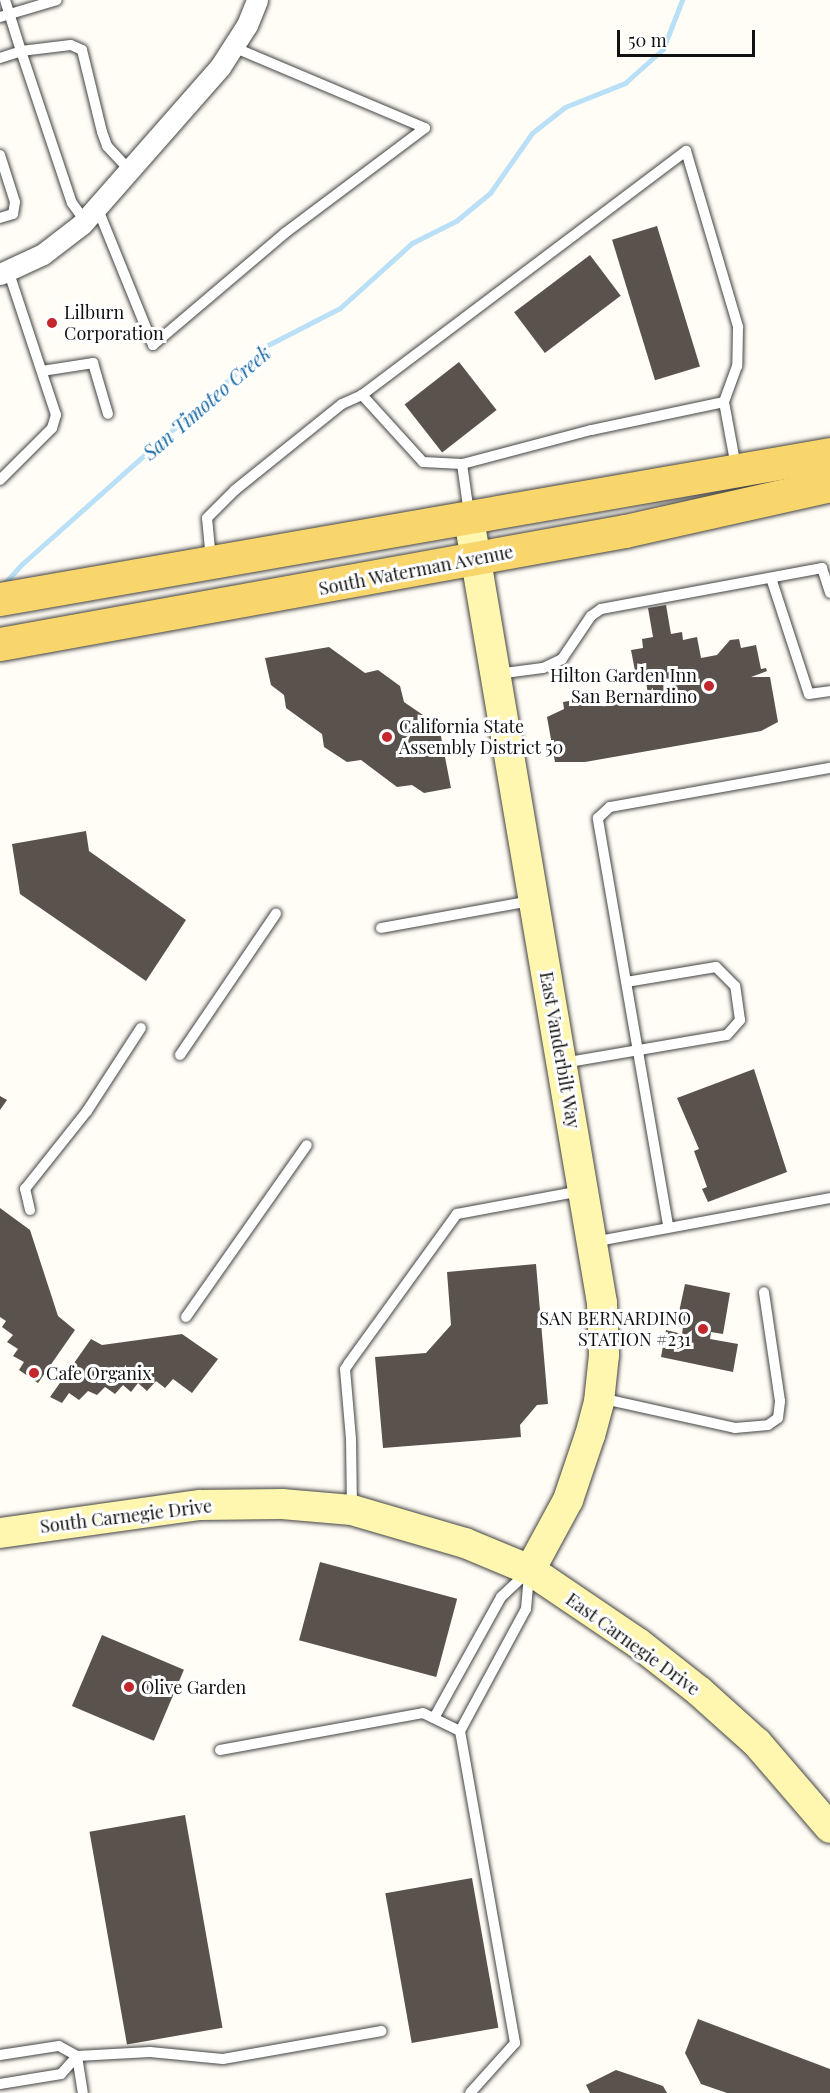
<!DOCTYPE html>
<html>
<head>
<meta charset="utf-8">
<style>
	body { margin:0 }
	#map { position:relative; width:830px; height:2093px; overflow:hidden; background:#fffdf5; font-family:"Playfair Display",serif }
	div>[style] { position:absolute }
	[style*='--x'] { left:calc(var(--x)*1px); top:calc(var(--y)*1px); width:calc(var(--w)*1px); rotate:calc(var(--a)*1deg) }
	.stream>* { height:5px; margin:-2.5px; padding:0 2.5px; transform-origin:2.5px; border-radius:2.5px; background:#b9e0f7 }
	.building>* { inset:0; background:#5a524d; transform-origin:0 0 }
	.roads { filter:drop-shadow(0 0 2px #444) drop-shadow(0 0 2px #444) }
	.lane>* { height:10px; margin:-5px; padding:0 5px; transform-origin:5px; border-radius:5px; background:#fff }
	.street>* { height:21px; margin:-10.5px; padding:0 10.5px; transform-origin:10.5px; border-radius:10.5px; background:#fff }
	.secondary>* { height:30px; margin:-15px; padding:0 15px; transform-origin:15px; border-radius:15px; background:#fff6b0 }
	.primary>* { height:33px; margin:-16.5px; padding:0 16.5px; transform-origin:16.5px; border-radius:16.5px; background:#f9d66b }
	.dots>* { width:16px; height:16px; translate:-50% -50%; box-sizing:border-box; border:3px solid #fff; border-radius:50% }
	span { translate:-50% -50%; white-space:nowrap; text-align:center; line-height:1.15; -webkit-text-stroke:6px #fff; paint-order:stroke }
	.poi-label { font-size:18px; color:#111 }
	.left { translate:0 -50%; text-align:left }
	.right { translate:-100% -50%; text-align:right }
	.street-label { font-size:18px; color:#111 }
	.water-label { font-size:20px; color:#1768a6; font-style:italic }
	.scale { position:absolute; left:617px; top:30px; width:138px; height:27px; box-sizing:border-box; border:3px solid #111; border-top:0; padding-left:8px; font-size:18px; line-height:21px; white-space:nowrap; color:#111; -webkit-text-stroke:4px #fff; paint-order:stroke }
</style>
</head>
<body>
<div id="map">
	<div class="stream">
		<div style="--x:3;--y:585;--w:28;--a:-48"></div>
		<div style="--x:22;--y:564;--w:329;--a:-41.7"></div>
		<div style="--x:268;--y:345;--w:81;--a:-27.2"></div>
		<div style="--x:340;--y:308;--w:97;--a:-42.1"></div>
		<div style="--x:412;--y:243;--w:49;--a:-26.6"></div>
		<div style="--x:456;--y:221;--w:44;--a:-39.5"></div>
		<div style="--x:490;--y:193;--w:73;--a:-55"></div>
		<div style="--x:532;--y:133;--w:42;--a:-38.2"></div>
		<div style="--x:565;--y:107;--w:65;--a:-21.8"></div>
		<div style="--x:625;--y:83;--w:51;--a:-41.8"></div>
		<div style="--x:663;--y:49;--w:53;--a:-68.8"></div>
	</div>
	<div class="building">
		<div style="left:657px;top:226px;width:147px;height:47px;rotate:73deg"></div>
		<div style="left:590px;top:255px;width:51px;height:95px;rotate:53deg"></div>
		<div style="left:459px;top:362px;width:61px;height:69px;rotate:52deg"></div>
		<div style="clip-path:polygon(666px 605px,671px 634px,682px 632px,683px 640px,697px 637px,701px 658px,717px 655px,730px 640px,739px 639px,741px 648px,756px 645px,761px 669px,766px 668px,767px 671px,751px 677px,770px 677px,778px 722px,761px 731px,716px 739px,585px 762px,555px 762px,547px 717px,564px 709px,563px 702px,598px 696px,599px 703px,648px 694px,644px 669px,635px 671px,631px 650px,643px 648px,642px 639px,653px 637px,648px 608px)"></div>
		<div style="clip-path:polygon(329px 647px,365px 673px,378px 670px,400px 686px,404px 702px,439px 726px,451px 788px,424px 793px,412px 785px,397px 787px,361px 760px,347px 762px,324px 747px,322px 734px,286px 708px,284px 695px,271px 685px,265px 658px)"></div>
		<div style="clip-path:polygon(86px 831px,89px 851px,186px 920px,146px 981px,20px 894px,12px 844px)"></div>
		<div style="clip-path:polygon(754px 1069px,787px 1172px,708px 1202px,702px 1189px,707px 1187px,694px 1151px,699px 1149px,677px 1098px)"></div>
		<div style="clip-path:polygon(0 1096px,7px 1100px,0 1110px)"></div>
		<div style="clip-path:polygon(0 1208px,30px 1230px,58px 1316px,75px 1330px,38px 1383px,19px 1370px,24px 1362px,13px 1356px,18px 1349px,7px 1342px,13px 1335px,2px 1327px,6px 1321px,0 1317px)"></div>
		<div style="clip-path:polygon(536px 1264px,548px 1404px,537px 1405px,520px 1425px,521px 1437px,383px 1448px,375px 1357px,426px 1353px,451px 1325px,447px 1272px)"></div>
		<div style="clip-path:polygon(685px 1284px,730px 1293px,723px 1334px,711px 1332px,710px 1339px,738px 1344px,733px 1372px,661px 1357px,666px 1330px,682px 1334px,683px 1327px,676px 1326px)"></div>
		<div style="clip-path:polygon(182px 1334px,218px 1359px,192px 1393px,173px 1379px,165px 1388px,156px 1381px,147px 1391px,138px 1383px,131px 1392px,123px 1385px,115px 1394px,105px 1387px,97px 1395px,88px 1391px,79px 1400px,69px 1393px,62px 1403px,50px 1397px,91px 1339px,102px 1345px)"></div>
		<div style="left:320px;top:1562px;width:142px;height:81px;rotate:15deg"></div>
		<div style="left:102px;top:1635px;width:89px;height:77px;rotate:23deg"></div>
		<div style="left:185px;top:1815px;width:216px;height:97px;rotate:80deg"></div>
		<div style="left:472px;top:1878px;width:152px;height:88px;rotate:80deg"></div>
		<div style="clip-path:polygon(698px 2019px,830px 2069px,830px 2093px,727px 2093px,701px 2084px,685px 2053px)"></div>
		<div style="clip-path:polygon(616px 2070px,663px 2086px,667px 2093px,590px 2093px,586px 2085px)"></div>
	</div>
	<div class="roads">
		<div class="lane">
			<div style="--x:5;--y:0;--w:53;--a:72.6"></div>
			<div style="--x:21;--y:51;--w:50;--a:-6.8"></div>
			<div style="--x:71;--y:45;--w:12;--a:24"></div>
			<div style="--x:82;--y:50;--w:84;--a:76.3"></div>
			<div style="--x:102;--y:132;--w:15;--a:70"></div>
			<div style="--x:107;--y:146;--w:34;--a:47"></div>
			<div style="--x:0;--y:17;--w:59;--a:-16.6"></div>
			<div style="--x:0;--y:58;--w:22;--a:-18"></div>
			<div style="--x:21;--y:51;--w:160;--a:71.5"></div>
			<div style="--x:72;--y:203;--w:22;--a:54"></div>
			<div style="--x:0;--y:155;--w:49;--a:72.3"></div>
			<div style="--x:15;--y:202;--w:12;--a:99"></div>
			<div style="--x:13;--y:214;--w:14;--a:163"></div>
			<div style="--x:97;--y:207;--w:149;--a:67.9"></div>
			<div style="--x:153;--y:345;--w:173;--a:-40.3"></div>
			<div style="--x:285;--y:233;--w:175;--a:-36.9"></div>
			<div style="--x:425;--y:128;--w:208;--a:-157.1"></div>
			<div style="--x:42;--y:371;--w:52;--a:-8.9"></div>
			<div style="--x:93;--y:363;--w:53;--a:73.6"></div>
			<div style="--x:724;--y:402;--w:66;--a:79.5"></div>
			<div style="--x:462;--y:464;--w:39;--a:-177"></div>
			<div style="--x:423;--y:462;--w:91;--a:-132.3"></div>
			<div style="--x:362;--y:395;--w:406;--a:-37"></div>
			<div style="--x:686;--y:151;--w:184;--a:73.5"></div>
			<div style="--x:738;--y:327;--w:39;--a:91"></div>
			<div style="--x:737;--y:366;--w:38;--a:110"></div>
			<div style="--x:724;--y:402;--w:136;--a:168.1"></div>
			<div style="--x:591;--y:430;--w:133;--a:165.2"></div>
			<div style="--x:462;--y:464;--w:49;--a:81.9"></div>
			<div style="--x:0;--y:480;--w:74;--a:-45"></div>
			<div style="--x:52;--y:428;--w:14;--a:-73"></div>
			<div style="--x:56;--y:415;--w:153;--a:-108.3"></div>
			<div style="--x:211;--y:560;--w:42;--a:-95.4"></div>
			<div style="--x:207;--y:518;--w:40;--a:-45"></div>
			<div style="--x:235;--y:490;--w:137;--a:-38.8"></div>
			<div style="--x:342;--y:404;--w:22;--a:-24"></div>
			<div style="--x:771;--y:578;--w:122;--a:71.9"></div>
			<div style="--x:809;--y:694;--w:21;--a:-8"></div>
			<div style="--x:497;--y:674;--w:46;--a:-7.4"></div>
			<div style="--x:543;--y:668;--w:21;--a:-25"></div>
			<div style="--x:562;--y:659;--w:52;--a:-56"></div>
			<div style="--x:591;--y:616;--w:12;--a:-35"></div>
			<div style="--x:601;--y:609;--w:225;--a:-10.5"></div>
			<div style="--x:822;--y:568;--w:26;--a:72"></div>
			<div style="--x:381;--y:928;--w:152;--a:-10.2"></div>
			<div style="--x:180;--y:1055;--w:171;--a:-55.8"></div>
			<div style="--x:563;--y:1063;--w:166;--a:-9.7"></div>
			<div style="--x:727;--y:1035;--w:20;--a:-49"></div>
			<div style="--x:740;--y:1020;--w:34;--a:-98"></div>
			<div style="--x:735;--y:986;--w:27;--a:-135"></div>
			<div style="--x:716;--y:967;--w:91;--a:170.5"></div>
			<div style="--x:30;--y:1210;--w:22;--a:-103"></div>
			<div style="--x:25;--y:1189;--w:100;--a:-51.5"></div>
			<div style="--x:87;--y:1111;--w:99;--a:-57"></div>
			<div style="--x:668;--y:1225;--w:413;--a:-99.8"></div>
			<div style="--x:598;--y:818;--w:16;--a:-43"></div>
			<div style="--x:610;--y:807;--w:223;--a:-10.1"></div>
			<div style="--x:593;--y:1242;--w:241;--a:-10.5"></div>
			<div style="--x:186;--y:1317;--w:210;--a:-54.9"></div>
			<div style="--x:600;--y:1398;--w:138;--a:12.5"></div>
			<div style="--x:735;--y:1428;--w:33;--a:-5"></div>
			<div style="--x:768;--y:1425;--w:12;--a:-35"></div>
			<div style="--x:778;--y:1418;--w:17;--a:-83"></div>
			<div style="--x:780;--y:1401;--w:110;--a:-98.4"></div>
			<div style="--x:352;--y:1510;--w:71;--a:-90.8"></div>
			<div style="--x:351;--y:1439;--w:70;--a:-94.9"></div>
			<div style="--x:345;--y:1369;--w:7;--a:-56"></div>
			<div style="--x:349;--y:1363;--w:184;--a:-54.1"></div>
			<div style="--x:457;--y:1214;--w:126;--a:-10.5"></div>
			<div style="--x:434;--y:1718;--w:138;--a:-61"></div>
			<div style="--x:501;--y:1597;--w:35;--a:-43"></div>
			<div style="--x:460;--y:1731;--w:139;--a:-61.6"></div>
			<div style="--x:526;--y:1609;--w:35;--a:-85"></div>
			<div style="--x:220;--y:1750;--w:206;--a:-10.3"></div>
			<div style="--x:423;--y:1713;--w:41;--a:25.9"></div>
			<div style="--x:460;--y:1731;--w:317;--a:80"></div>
			<div style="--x:515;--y:2043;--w:67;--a:132"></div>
			<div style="--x:0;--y:2055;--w:60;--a:-8.7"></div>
			<div style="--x:59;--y:2046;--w:21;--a:29"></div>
			<div style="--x:77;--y:2056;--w:73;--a:-3.1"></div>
			<div style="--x:150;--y:2052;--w:73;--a:5.5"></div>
			<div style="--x:223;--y:2059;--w:161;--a:-10"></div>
			<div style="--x:77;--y:2056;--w:37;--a:81"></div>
			<div style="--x:0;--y:2084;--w:62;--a:-9.3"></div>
			<div style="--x:61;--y:2074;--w:24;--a:-48"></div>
		</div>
		<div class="street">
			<div style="--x:0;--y:274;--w:47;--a:-24.9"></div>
			<div style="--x:43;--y:254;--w:49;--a:-37.6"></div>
			<div style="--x:82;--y:224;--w:209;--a:-48.7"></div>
			<div style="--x:220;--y:67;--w:50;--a:-57.3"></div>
			<div style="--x:247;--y:25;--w:27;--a:-68"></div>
		</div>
		<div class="secondary">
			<div style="--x:469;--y:519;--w:795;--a:80.37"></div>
			<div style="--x:602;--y:1303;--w:52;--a:87.8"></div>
			<div style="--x:604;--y:1355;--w:47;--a:96.1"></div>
			<div style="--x:599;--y:1402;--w:34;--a:105"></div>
			<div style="--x:590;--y:1435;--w:69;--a:108.7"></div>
			<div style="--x:568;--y:1500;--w:80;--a:118.5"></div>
			<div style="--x:0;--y:1533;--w:202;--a:-8"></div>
			<div style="--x:200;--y:1505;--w:82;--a:-0.7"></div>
			<div style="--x:282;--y:1504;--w:70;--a:4.9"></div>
			<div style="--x:352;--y:1510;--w:118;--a:16.3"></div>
			<div style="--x:465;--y:1543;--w:70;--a:22.6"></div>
			<div style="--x:530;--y:1570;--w:130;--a:34.1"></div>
			<div style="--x:638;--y:1643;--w:78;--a:38.2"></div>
			<div style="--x:699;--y:1691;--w:78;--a:41.9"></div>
			<div style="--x:757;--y:1743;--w:112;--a:49.3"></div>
		</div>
		<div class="primary">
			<div style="--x:0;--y:599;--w:843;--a:-9.91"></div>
			<div style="--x:0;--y:644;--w:635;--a:-10.25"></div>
			<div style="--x:625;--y:531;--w:210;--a:-12.6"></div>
		</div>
	</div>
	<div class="dots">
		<div style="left:52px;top:323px;background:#c4262e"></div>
		<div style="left:709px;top:686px;background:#c4262e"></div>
		<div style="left:387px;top:737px;background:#c4262e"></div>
		<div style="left:703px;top:1329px;background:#c4262e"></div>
		<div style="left:34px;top:1373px;background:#c4262e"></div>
		<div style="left:129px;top:1687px;background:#c4262e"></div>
	</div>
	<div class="poi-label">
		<span class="left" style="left:64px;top:323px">Lilburn<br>Corporation</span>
		<span class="right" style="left:697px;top:686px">Hilton Garden Inn<br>San Bernardino</span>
		<span class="left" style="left:399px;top:737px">California State<br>Assembly District 50</span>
		<span class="right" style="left:691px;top:1329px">SAN BERNARDINO<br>STATION #231</span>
		<span class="left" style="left:46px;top:1373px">Cafe Organix</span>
		<span class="left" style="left:141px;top:1687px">Olive Garden</span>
	</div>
	<div class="street-label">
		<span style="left:416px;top:570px;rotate:-11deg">South Waterman Avenue</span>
		<span style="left:560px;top:1050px;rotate:80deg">East Vanderbilt Way</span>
		<span style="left:126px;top:1516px;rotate:-7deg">South Carnegie Drive</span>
		<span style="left:633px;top:1644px;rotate:36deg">East Carnegie Drive</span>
	</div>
	<div class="water-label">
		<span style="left:206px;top:402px;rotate:-41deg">San Timoteo Creek</span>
	</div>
	<div class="scale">50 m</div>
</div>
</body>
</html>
